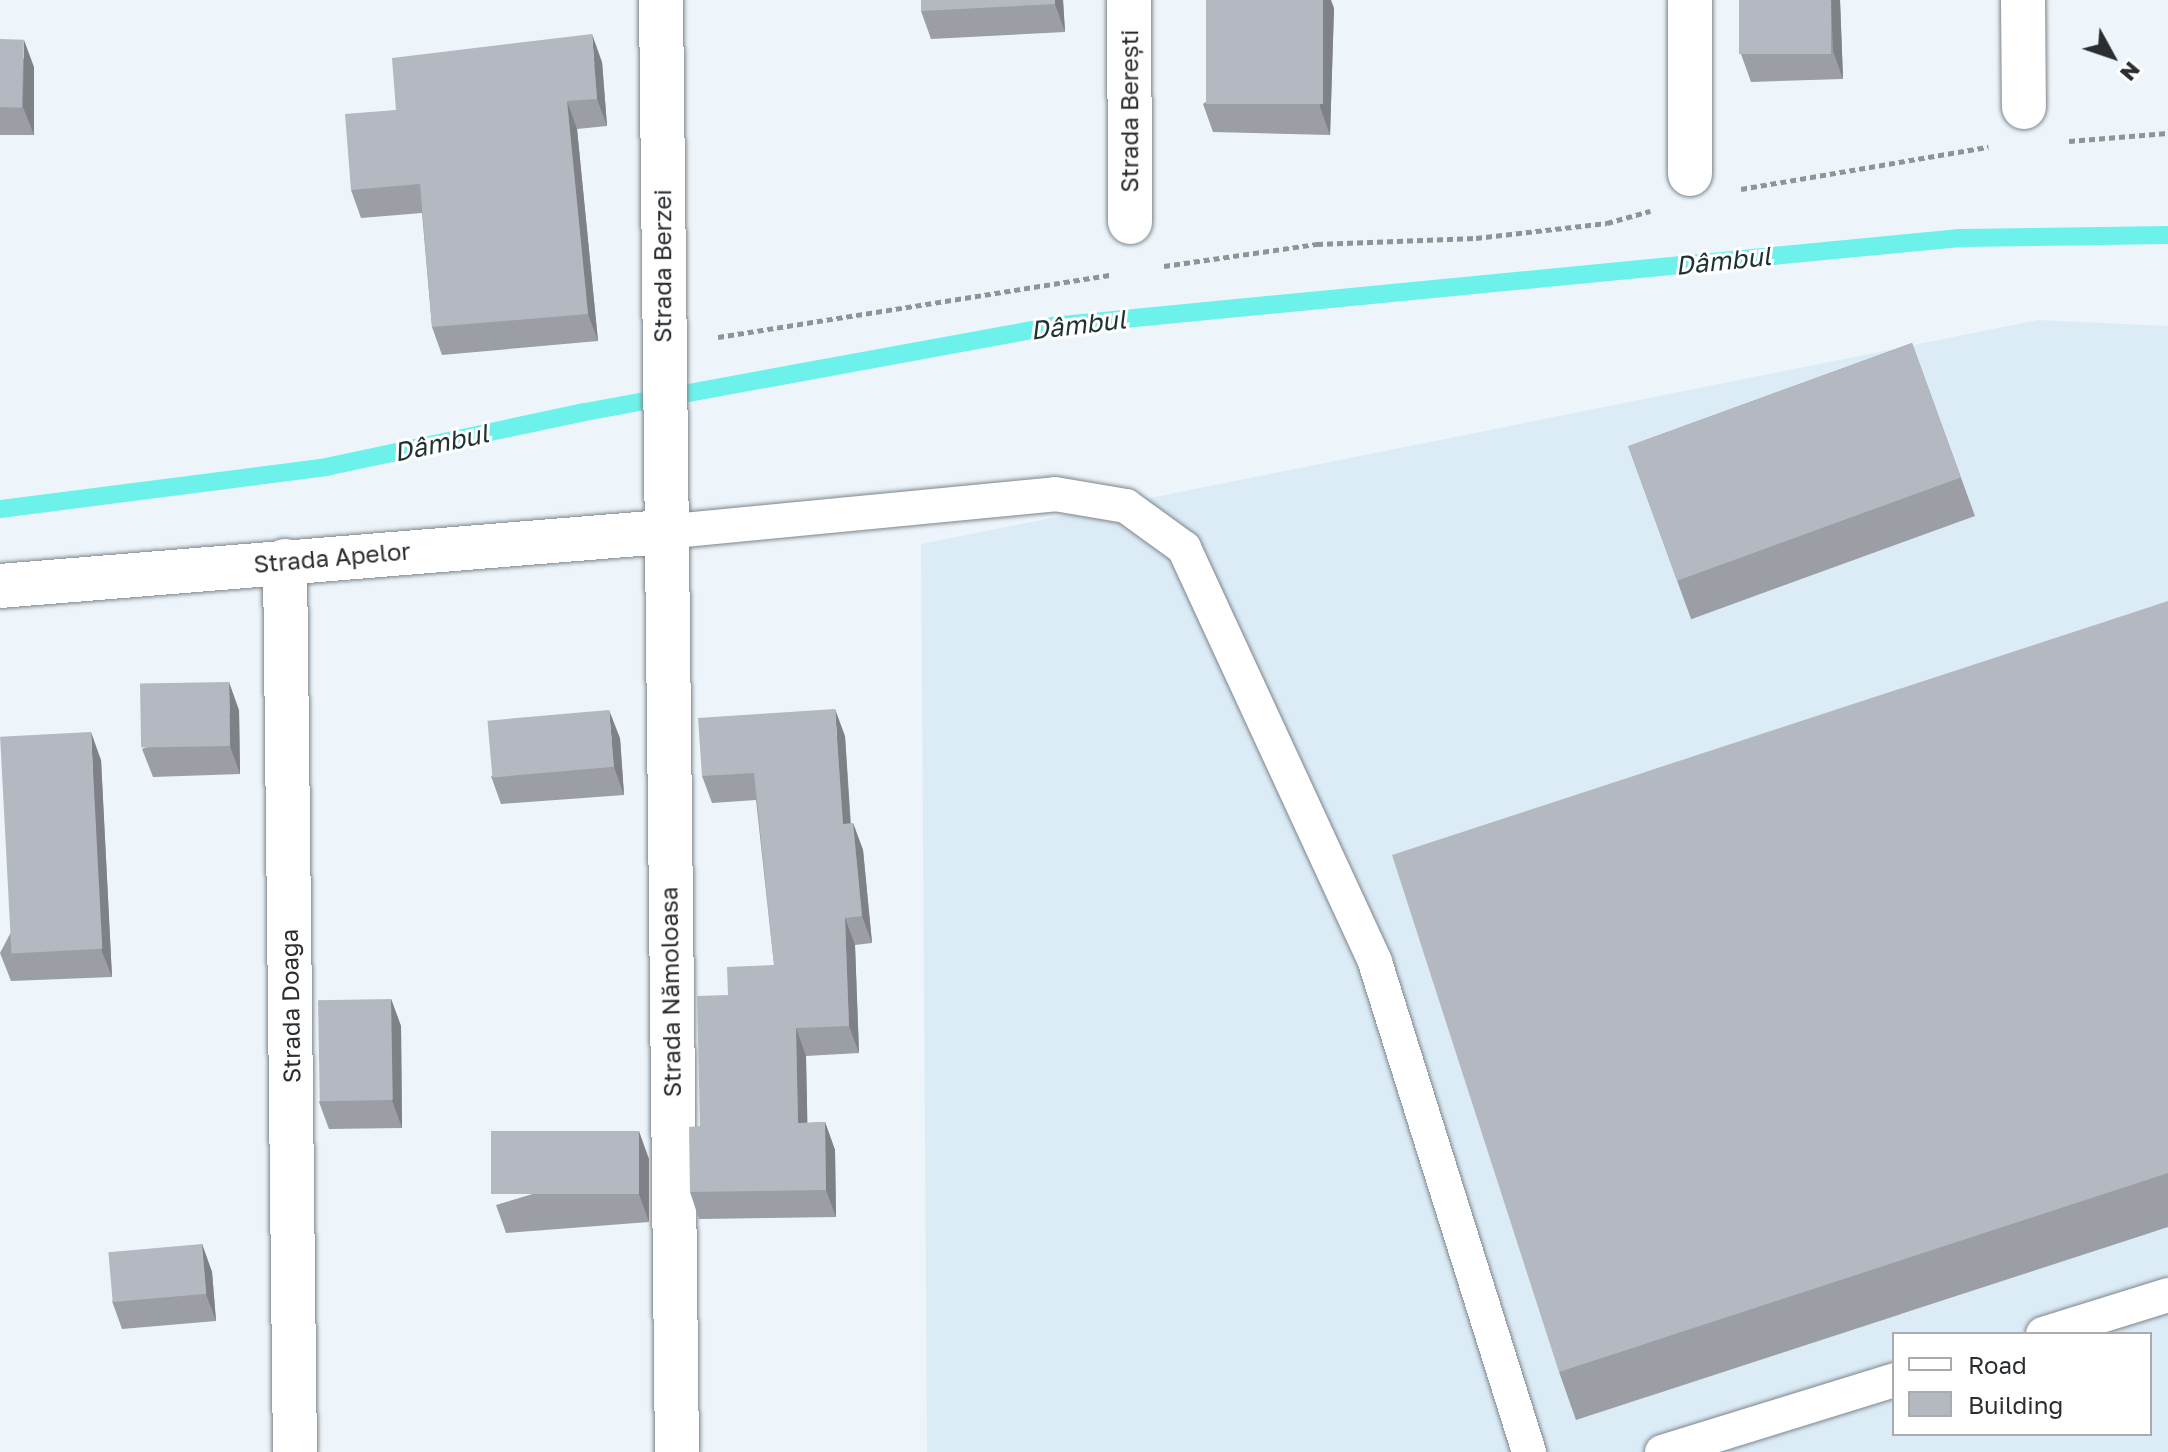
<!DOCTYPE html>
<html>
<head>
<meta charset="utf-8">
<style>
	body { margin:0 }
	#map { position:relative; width:2168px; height:1452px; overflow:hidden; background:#edf5fb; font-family:"Golos Text",sans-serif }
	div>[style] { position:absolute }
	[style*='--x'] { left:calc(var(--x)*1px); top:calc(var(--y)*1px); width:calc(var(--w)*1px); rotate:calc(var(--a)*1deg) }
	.built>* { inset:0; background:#dcecf7 }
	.stream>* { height:18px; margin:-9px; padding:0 9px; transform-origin:9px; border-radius:9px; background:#6cf1eb }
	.path>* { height:5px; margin-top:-2.5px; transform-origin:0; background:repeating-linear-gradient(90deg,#8e9498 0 6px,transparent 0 10px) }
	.roads { filter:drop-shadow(0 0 2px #7d858b) drop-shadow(0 0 2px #7d858b) }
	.service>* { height:34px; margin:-17px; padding:0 17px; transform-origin:17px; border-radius:17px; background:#fff }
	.minor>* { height:44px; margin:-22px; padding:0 22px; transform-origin:22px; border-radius:22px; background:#fff }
	.tertiary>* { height:44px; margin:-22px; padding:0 22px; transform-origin:22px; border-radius:22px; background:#fff }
	.wall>* { inset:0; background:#9b9ea5; transform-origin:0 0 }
	.shaded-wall>* { inset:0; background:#7e8186 }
	.building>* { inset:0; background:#b4b8c0; transform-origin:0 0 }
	span { translate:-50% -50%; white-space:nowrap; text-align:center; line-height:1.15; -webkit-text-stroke:6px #fff; paint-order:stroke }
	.street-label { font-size:24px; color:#2b2e31 }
	.water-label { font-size:26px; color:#1c3332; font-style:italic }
	.legend { position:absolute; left:1892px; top:1332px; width:260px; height:104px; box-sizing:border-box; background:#fff; border:2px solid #aaabad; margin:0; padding:10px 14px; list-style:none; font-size:24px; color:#2b2e31 }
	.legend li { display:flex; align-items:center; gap:16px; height:40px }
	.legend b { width:40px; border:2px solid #aaabad }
	.north { position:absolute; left:2072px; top:16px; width:80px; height:80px; -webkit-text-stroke:6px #fff; paint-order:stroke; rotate:130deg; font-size:22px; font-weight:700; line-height:32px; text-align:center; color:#2b2e31 }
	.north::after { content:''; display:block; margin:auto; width:28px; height:36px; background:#2b2e31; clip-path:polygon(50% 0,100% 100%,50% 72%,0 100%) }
</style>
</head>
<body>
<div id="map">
	<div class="built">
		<div style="clip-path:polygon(evenodd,2038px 320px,2168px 326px,2168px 1452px,927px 1452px,921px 544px,2038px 320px,1894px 1334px,2150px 1334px,2150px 1434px,1894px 1434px,1894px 1334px)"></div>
	</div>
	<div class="stream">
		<div style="--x:0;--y:509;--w:329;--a:-7.3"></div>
		<div style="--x:326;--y:467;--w:265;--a:-12"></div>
		<div style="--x:585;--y:412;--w:475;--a:-10.4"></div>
		<div style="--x:1052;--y:326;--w:912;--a:-5.54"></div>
		<div style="--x:1960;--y:238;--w:208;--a:-0.8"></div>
	</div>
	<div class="path">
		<div style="--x:2069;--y:141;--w:99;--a:-4.6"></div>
		<div style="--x:1741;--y:189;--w:251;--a:-9.7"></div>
		<div style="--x:1164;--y:266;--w:155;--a:-8.2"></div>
		<div style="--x:1317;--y:244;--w:159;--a:-2.2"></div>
		<div style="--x:1476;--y:238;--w:132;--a:-6.5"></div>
		<div style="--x:1607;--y:223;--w:45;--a:-15.6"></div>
		<div style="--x:718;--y:337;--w:398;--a:-9"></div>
	</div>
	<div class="roads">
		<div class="service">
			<div style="--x:663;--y:532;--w:394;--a:-5.5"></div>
			<div style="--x:1055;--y:494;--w:72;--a:9.6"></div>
			<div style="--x:1126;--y:506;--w:72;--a:35.9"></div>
			<div style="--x:1184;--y:548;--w:456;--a:65.2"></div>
			<div style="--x:1375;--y:962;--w:514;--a:72.55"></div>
			<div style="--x:2043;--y:1334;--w:131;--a:-17.3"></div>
			<div style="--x:1662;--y:1452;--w:243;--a:-17.2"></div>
		</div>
		<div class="minor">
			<div style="--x:661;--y:0;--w:1452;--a:89.37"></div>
			<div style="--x:1129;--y:0;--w:222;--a:89.7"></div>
			<div style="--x:2023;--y:0;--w:107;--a:89.5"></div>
			<div style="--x:1690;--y:174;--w:174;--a:-90"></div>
			<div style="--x:285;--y:561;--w:891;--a:89.36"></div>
		</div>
		<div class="tertiary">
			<div style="--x:0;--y:586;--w:665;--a:-4.66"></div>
		</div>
	</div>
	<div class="wall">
		<div style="clip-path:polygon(921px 0,1063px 0,1065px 32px,931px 39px,921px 11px)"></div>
		<div style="clip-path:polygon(1840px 0,1843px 79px,1751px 82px,1741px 54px)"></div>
		<div style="clip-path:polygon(1334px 8px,1330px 135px,1213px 132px,1203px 104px)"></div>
		<div style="clip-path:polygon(0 39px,34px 67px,34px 135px,0 135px)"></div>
		<div style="clip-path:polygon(602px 62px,607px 126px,577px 129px,598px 341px,442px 355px,432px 327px,422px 213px,361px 218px,351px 190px,396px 110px)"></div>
		<div style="left:1912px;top:343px;width:184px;height:302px;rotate:70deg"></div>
		<div style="clip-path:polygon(2168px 601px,2168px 1227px,1576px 1420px,1559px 1372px)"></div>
		<div style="clip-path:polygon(239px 710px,240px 774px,153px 777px,142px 749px)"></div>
		<div style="clip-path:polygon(845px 736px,851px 824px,853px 823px,863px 850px,872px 943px,855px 945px,859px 1053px,806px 1056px,807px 1123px,825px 1122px,835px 1150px,836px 1217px,699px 1219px,690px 1192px,700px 1126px,728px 995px,774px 965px,756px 800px,712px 803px,702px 776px)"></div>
		<div style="clip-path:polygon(620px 738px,624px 795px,501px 804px,491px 776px)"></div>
		<div style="clip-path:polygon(101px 760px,112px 977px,11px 981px,0 953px)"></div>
		<div style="clip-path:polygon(391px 999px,401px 1026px,402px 1128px,329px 1129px,319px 1102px)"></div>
		<div style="clip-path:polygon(649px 1159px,649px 1222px,506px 1233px,496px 1205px)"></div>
		<div style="clip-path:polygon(202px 1244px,212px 1272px,216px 1321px,122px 1329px,112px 1301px)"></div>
	</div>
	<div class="shaded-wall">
		<div style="clip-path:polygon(1055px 0,1063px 0,1065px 32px,1055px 4px)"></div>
		<div style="clip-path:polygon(1323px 0,1331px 0,1334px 8px,1330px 135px,1320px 107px)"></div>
		<div style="clip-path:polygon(1831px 0,1840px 0,1843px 79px,1833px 51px)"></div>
		<div style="clip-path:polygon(592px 34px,602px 62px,607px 126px,597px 99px)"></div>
		<div style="clip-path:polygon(24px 40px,34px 67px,34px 135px,23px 107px)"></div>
		<div style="clip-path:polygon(567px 101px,577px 129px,598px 341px,588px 314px)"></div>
		<div style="clip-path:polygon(229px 682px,239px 710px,240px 774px,230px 746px)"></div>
		<div style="clip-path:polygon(835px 709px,845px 736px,852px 852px,843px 824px)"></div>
		<div style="clip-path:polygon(609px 710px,620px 738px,624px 795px,614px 767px)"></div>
		<div style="clip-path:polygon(91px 732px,101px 760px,112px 977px,101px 949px)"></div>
		<div style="clip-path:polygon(853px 823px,863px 850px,872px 943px,862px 916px)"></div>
		<div style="clip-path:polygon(845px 918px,855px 945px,859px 1053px,849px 1026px)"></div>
		<div style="clip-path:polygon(391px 999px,401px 1026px,402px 1128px,392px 1100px)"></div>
		<div style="clip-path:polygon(796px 1028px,806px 1056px,808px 1150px,798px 1123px)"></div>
		<div style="clip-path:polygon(825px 1122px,835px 1150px,836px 1217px,826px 1190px)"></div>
		<div style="clip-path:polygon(639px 1131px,649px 1159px,649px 1222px,639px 1194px)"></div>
		<div style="clip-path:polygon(202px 1244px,212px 1272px,216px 1321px,206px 1294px)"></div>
	</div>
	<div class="building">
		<div style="clip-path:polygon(921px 0,1055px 0,1055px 4px,921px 11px)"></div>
		<div style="left:1206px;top:0;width:117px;height:104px"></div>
		<div style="left:1739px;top:0;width:92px;height:54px"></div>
		<div style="clip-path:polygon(592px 34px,597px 99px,567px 101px,588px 314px,432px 327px,420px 184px,351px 190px,345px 114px,396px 110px,392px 58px)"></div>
		<div style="left:0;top:39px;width:24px;height:68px;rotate:2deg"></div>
		<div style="left:1912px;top:343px;width:143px;height:302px;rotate:70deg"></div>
		<div style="clip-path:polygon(2168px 601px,2168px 1173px,1559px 1372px,1392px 855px)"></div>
		<div style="left:229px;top:682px;width:64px;height:89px;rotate:89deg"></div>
		<div style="clip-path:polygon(835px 709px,843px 824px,853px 823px,862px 916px,845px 918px,849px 1026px,796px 1028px,798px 1123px,825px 1122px,826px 1190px,690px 1192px,689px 1127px,700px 1126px,697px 996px,728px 995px,727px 967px,774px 965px,754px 773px,702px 776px,698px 718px)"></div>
		<div style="left:609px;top:710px;width:57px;height:122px;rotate:85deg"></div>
		<div style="left:91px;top:732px;width:217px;height:91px;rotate:87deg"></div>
		<div style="left:391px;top:999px;width:101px;height:73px;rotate:89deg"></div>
		<div style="left:639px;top:1131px;width:63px;height:148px;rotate:90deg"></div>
		<div style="left:202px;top:1244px;width:50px;height:94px;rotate:85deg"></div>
	</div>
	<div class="street-label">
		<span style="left:1129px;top:111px;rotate:-90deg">Strada Berești</span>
		<span style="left:662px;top:266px;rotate:-90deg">Strada Berzei</span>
		<span style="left:332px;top:557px;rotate:-5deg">Strada Apelor</span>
		<span style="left:670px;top:992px;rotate:-91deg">Strada Nămoloasa</span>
		<span style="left:290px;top:1006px;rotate:-91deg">Strada Doaga</span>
	</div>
	<div class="water-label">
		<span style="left:1723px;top:261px;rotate:-6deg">Dâmbul</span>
		<span style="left:1078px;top:325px;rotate:-7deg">Dâmbul</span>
		<span style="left:441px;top:443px;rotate:-12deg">Dâmbul</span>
	</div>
	<ul class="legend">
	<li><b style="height:10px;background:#fff"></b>Road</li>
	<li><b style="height:22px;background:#b4b8c0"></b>Building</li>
	</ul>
	<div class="north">N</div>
</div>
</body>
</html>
